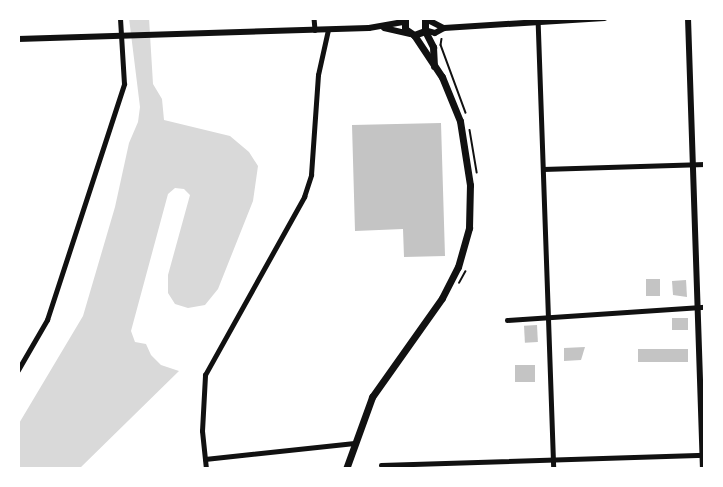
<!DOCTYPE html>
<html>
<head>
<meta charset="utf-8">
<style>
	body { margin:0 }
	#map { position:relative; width:723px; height:487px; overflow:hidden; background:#fff; font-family:"DM Sans",sans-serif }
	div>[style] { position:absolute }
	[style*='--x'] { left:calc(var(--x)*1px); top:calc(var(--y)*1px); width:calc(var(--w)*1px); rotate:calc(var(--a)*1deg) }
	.water>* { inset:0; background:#d9d9d9 }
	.building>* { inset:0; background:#c4c4c4; transform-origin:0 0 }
	.path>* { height:1.5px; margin:-0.75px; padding:0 0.75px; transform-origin:0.75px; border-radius:0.75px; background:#111 }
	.minor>* { height:4.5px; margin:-2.25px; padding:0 2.25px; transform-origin:2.25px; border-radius:2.25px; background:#111 }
	.tertiary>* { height:6px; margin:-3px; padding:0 3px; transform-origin:3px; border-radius:3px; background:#111 }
	.secondary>* { height:7px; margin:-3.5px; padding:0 3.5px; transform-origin:3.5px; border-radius:3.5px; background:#111 }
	span { translate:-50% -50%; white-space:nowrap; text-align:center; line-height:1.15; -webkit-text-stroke:5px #fff; paint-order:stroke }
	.frame { position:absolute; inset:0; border:20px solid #fff; pointer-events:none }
</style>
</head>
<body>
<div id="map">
	<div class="water">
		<div style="clip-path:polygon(129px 18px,149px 18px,153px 84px,162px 99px,164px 120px,230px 136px,249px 152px,258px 166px,253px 201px,218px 289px,205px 305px,188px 308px,175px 304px,168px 293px,168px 275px,190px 195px,184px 189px,175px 188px,168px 194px,131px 331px,135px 342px,146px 344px,151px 355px,161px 365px,179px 371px,79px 469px,18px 469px,18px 425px,83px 316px,115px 207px,129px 143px,138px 122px,140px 107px)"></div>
	</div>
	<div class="building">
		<div style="clip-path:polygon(441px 123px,445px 256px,404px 257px,403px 229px,355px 231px,352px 125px)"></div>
		<div style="left:646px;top:279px;width:14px;height:17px"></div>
		<div style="clip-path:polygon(686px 280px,687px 297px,673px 295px,672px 281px)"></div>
		<div style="left:688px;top:318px;width:12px;height:16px;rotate:90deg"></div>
		<div style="left:537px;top:325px;width:17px;height:13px;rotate:87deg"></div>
		<div style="clip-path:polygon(585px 347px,581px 360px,564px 361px,564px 348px)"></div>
		<div style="left:688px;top:349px;width:13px;height:50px;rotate:90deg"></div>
		<div style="left:515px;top:365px;width:20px;height:17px"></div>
	</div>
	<div class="path">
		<div style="--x:442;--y:39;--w:6;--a:99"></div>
		<div style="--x:441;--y:45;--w:72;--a:69.8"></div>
		<div style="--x:470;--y:130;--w:43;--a:80.5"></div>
		<div style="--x:459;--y:283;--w:13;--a:-61"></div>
	</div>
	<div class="minor">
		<div style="--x:314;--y:18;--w:12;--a:85"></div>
		<div style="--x:538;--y:18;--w:451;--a:88"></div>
		<div style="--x:543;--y:169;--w:162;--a:-1.8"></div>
		<div style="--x:507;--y:320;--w:198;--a:-3.8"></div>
		<div style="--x:18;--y:370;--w:58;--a:-59.9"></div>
		<div style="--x:47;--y:320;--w:248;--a:-71.9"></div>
		<div style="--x:124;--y:84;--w:66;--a:-93.5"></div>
		<div style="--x:205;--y:459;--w:150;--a:-6.1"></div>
		<div style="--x:381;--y:465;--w:324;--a:-1.8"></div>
		<div style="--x:206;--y:469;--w:38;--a:-96"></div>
		<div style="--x:202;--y:431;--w:56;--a:-86.9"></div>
		<div style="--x:205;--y:375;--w:204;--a:-60.9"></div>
		<div style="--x:304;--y:197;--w:23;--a:-72"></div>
		<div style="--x:311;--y:175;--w:100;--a:-86"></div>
		<div style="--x:318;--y:75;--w:46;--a:-77.5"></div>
	</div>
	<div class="tertiary">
		<div style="--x:688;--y:18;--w:451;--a:88.1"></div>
		<div style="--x:426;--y:19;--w:20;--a:27"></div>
		<div style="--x:384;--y:28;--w:26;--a:13"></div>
		<div style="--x:425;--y:30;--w:10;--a:17"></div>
		<div style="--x:435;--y:33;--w:10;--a:-29"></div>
		<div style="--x:444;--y:28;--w:161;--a:-3.6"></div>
		<div style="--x:18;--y:39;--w:351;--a:-1.8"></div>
		<div style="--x:369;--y:28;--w:36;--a:-10"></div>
	</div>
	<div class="secondary">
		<div style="--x:405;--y:18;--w:11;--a:90"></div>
		<div style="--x:405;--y:29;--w:11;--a:34"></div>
		<div style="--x:414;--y:35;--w:12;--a:-20"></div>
		<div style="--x:425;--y:31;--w:13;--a:-90"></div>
		<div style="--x:425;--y:31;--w:18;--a:63"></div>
		<div style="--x:433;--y:47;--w:19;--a:87"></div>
		<div style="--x:346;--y:469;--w:77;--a:-70.1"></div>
		<div style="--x:372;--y:397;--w:121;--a:-54.7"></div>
		<div style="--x:442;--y:298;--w:35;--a:-63"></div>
		<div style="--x:458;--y:267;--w:41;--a:-74.2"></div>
		<div style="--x:469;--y:228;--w:43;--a:-88.7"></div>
		<div style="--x:470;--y:185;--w:65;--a:-98.9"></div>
		<div style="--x:460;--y:121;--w:48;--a:-112.2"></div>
		<div style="--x:442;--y:77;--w:50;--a:-123.7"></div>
	</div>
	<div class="frame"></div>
</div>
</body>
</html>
